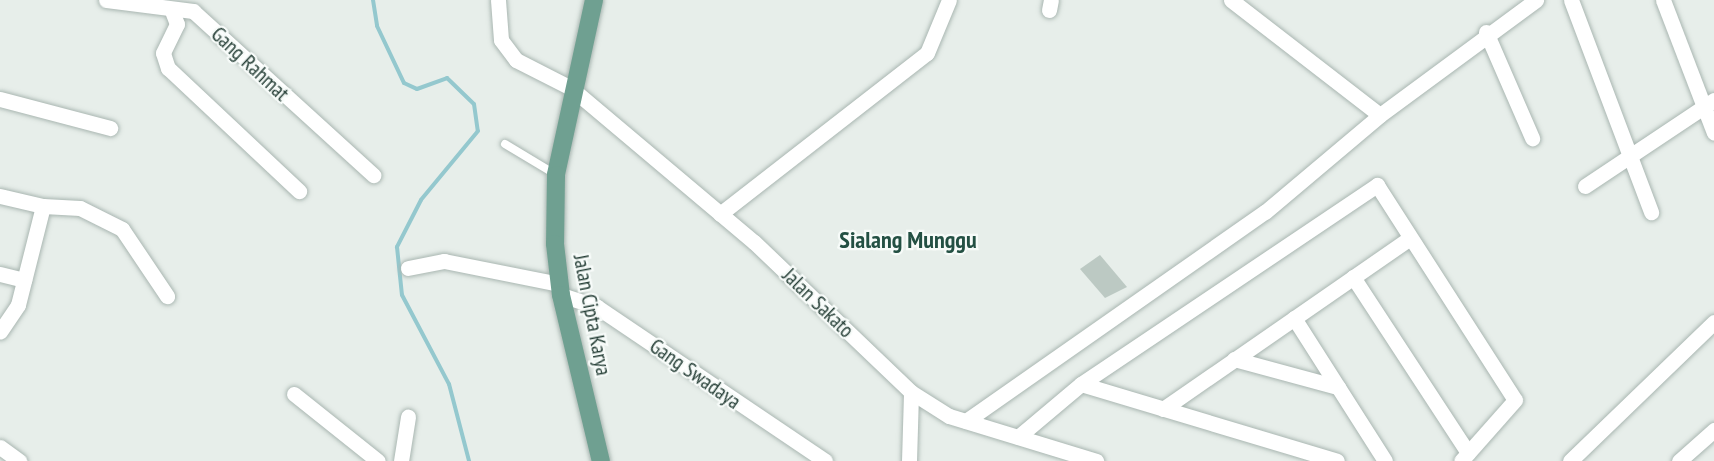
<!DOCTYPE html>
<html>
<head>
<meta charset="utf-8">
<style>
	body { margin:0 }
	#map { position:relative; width:1714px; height:461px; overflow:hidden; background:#e7eeea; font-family:"PT Sans Narrow",sans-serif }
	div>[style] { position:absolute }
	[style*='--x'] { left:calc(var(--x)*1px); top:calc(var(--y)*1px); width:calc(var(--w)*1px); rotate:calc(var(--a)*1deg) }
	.stream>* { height:4px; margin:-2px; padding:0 2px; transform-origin:2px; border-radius:2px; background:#94c8ce }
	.building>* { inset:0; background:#bcc9c3 }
	.roads { filter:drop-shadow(0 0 2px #a9b6b1) drop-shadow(0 0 2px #a9b6b1) }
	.lane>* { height:8px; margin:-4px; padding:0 4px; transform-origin:4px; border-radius:4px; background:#fff }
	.street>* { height:15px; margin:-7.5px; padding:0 7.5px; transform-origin:7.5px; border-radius:7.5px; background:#fff }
	.primary>* { height:18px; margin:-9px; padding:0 9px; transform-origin:9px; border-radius:9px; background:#6fa091 }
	span { translate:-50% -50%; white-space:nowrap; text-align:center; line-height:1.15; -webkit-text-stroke:4.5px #f7fbf9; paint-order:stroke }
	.street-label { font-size:21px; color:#263f37 }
	.quarter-label { font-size:24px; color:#235043; font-weight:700 }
</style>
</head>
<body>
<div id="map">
	<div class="stream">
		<div style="--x:373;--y:0;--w:26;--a:81"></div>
		<div style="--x:377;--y:26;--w:63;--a:64.7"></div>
		<div style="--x:404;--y:83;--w:14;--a:25"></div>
		<div style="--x:417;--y:89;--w:32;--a:-20"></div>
		<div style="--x:447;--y:78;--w:37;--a:44"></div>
		<div style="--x:474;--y:104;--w:27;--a:82"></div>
		<div style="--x:478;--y:131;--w:89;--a:129.6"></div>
		<div style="--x:421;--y:200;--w:53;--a:117.1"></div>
		<div style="--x:397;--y:247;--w:48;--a:84.1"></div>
		<div style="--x:402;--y:295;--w:101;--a:62.2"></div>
		<div style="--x:449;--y:384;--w:80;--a:75.4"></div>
	</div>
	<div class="building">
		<div style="clip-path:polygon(1100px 255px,1127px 287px,1105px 298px,1080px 269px)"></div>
	</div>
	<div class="roads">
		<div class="lane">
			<div style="--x:505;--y:144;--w:58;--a:31"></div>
		</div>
		<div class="street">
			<div style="--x:106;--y:0;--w:88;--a:7.2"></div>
			<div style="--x:193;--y:11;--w:244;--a:42.3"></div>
			<div style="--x:498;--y:0;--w:40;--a:85.7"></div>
			<div style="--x:501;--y:40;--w:25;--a:53"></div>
			<div style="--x:516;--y:60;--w:62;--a:27"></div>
			<div style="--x:571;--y:88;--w:239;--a:40.1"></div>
			<div style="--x:754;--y:242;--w:217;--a:43.7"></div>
			<div style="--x:911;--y:392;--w:45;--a:32.3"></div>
			<div style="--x:949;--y:416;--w:154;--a:17"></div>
			<div style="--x:1231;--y:0;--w:188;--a:37.7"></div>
			<div style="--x:1380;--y:115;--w:194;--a:-36.4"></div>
			<div style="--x:1571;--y:0;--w:227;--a:69.3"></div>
			<div style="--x:1663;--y:0;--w:142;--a:69"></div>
			<div style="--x:1049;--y:10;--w:10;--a:-79"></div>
			<div style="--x:172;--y:11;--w:14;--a:69"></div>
			<div style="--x:177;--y:24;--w:32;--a:116"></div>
			<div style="--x:163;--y:53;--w:16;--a:72"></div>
			<div style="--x:168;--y:68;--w:180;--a:43.2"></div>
			<div style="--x:1486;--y:32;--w:116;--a:66.5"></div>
			<div style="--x:0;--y:99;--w:114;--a:14.8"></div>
			<div style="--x:1585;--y:186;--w:155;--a:-33.7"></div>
			<div style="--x:0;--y:196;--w:44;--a:13.1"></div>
			<div style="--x:43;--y:206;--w:102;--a:104.2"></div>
			<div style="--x:18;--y:305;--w:32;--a:124"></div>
			<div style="--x:43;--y:206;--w:37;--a:3"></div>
			<div style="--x:80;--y:208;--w:47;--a:26.6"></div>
			<div style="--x:122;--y:229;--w:81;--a:56.1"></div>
			<div style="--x:720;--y:214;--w:262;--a:-37.9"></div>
			<div style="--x:927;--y:53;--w:57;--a:-67.5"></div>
			<div style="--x:408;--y:268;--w:37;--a:-11"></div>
			<div style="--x:444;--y:261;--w:117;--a:11.3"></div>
			<div style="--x:0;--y:274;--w:25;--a:14"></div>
			<div style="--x:1353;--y:277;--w:210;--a:56.8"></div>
			<div style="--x:561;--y:295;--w:38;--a:18"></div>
			<div style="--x:597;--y:307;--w:275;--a:34"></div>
			<div style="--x:1294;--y:318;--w:169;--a:57.5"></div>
			<div style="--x:1234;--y:359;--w:108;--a:15.1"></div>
			<div style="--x:1081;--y:384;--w:267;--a:16.7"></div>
			<div style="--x:294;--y:394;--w:107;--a:38.6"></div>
			<div style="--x:1163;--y:409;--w:300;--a:-34.7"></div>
			<div style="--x:966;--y:421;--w:365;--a:-35"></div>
			<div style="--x:1265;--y:212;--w:150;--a:-40.1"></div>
			<div style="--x:1018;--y:437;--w:82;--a:-40.1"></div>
			<div style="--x:1081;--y:384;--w:357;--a:-33.9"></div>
			<div style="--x:1377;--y:185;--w:255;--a:57.3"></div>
			<div style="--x:1515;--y:400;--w:81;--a:131.5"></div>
			<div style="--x:0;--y:447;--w:24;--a:36"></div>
			<div style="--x:401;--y:461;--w:45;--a:-81"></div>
			<div style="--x:909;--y:461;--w:69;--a:-88.3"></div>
			<div style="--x:1570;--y:461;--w:200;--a:-44"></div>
			<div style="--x:1679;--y:461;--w:47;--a:-41.5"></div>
		</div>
		<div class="primary">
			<div style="--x:594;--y:0;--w:179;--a:102.3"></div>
			<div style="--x:556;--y:175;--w:69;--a:90.8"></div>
			<div style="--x:555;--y:244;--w:51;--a:83.3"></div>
			<div style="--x:561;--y:295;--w:171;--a:76.5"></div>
		</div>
	</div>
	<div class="street-label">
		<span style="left:250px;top:64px;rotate:43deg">Gang Rahmat</span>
		<span style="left:818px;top:303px;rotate:44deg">Jalan Sakato</span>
		<span style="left:592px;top:315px;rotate:79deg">Jalan Cipta Karya</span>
		<span style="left:695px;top:374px;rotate:35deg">Gang Swadaya</span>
	</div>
	<div class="quarter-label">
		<span style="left:908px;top:240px">Sialang Munggu</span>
	</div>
</div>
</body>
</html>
